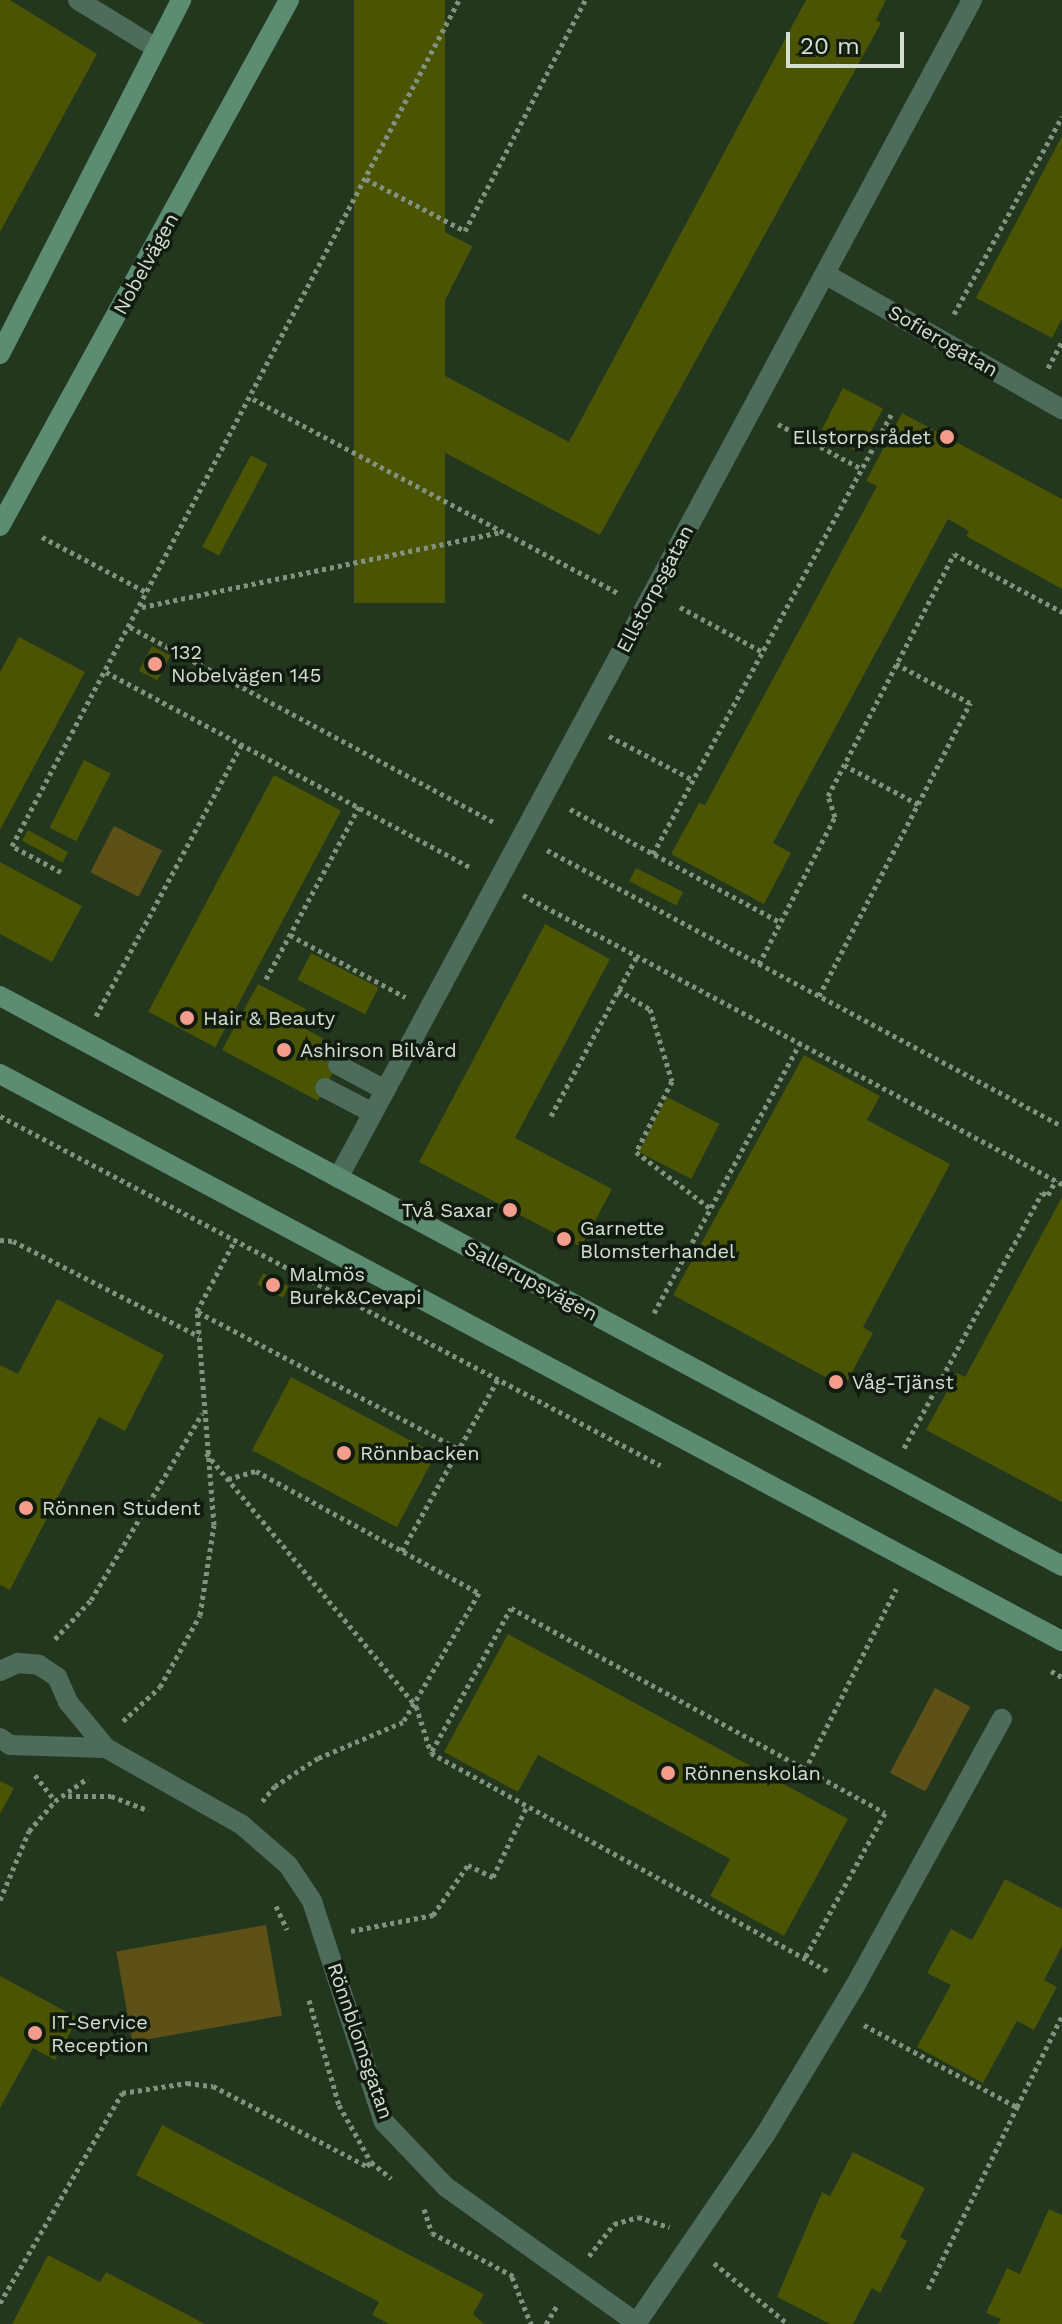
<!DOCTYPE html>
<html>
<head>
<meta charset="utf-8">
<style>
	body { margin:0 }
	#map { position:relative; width:1062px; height:2324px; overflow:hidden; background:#23361e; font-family:"Work Sans",sans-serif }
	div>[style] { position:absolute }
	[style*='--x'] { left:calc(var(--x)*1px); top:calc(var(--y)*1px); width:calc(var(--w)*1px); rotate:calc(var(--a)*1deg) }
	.green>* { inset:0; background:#5e5118; transform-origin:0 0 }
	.building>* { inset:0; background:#4a5402; transform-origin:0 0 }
	.path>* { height:5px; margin-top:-2.5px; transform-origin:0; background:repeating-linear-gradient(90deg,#82927f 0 4px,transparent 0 8px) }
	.lane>* { height:20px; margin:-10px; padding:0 10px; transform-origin:10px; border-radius:10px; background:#4e6c5b }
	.street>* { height:20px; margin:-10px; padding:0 10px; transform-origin:10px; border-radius:10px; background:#4e6c5b }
	.secondary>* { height:20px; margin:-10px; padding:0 10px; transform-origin:10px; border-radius:10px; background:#5c8d73 }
	.dots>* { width:22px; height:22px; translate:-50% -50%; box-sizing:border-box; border:4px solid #121b10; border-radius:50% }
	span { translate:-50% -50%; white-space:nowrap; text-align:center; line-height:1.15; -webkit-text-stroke:7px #121b10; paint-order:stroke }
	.street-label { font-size:20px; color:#d3e0d0 }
	.poi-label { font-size:20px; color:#d3e0d0 }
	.right { translate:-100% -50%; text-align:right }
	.left { translate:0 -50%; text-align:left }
	.scale { position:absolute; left:786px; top:32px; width:118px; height:36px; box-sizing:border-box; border:4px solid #d3e0d0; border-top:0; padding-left:10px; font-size:24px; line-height:28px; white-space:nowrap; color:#d3e0d0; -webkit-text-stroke:6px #121b10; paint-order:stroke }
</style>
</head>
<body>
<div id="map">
	<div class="green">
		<div style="left:114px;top:826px;width:54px;height:52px;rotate:27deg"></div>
		<div style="left:935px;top:1688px;width:40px;height:96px;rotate:28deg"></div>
		<div style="left:266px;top:1925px;width:92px;height:152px;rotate:80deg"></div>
	</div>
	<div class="building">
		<div style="clip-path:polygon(0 0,10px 0,97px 54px,0 232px)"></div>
		<div style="left:354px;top:0;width:91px;height:603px"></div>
		<div style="clip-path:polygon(806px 0,886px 0,876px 20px,881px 23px,600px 535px,374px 415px,406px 355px,569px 442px)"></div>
		<div style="clip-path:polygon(1062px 136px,1062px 319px,1052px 338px,976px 298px)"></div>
		<div style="left:418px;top:211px;width:29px;height:48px;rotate:90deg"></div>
		<div style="left:437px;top:228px;width:40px;height:81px;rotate:27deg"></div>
		<div style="left:843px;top:388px;width:45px;height:50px;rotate:27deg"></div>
		<div style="clip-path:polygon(902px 413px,1062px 499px,1062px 589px,966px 536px,969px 531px,948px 519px,773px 843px,791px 853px,764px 904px,671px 854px,699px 803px,705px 805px,877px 486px,866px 481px)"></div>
		<div style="left:251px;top:455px;width:19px;height:104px;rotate:28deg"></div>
		<div style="clip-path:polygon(19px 637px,85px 672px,0 830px,0 672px)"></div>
		<div style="left:152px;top:646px;width:21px;height:28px;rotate:28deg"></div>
		<div style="left:84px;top:760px;width:30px;height:76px;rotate:27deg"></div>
		<div style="left:274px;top:775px;width:76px;height:268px;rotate:28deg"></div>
		<div style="left:28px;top:830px;width:46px;height:12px;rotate:29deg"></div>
		<div style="clip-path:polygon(0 862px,82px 906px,52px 962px,0 934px)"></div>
		<div style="left:636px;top:868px;width:53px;height:15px;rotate:27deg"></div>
		<div style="clip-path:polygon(545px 924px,610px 959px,515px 1138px,612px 1189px,581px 1247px,419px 1162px)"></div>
		<div style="left:311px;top:953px;width:76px;height:30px;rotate:27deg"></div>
		<div style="clip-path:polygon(258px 984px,306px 1009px,298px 1025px,345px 1050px,318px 1101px,222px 1050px)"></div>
		<div style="clip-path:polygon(804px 1055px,880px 1096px,867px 1120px,950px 1164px,863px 1327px,873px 1333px,844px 1387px,673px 1295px)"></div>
		<div style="left:667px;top:1097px;width:59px;height:62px;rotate:27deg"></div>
		<div style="clip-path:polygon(1062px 1197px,1062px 1502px,926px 1430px,957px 1373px,965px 1377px)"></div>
		<div style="left:263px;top:1273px;width:29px;height:13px;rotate:27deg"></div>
		<div style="clip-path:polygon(57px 1299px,164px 1355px,125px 1431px,99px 1417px,10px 1590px,0 1585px,0 1365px,18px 1374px)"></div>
		<div style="left:291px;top:1377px;width:164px;height:83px;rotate:28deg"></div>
		<div style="clip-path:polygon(508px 1634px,848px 1819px,784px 1936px,710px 1896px,730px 1859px,538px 1755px,518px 1792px,444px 1752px)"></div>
		<div style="clip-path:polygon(0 1781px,14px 1788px,0 1814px)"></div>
		<div style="clip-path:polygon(1005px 1879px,1062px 1909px,1062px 1946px,1044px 1980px,1057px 1987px,1034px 2030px,1017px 2021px,983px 2083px,917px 2047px,951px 1985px,927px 1973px,951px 1929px,972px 1940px)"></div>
		<div style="clip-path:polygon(0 1976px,78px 2018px,55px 2060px,33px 2048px,0 2108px)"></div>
		<div style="clip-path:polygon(162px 2125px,484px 2294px,473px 2314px,484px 2324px,389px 2324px,372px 2315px,379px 2302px,136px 2175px)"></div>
		<div style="clip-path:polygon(853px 2152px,925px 2188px,900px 2237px,907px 2241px,880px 2293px,872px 2288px,853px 2324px,830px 2324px,777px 2297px,822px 2192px,830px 2196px)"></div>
		<div style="clip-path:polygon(1049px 2209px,1062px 2215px,1062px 2324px,998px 2324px,1001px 2319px,986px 2313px,1007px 2268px,1020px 2274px)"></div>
		<div style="clip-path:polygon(48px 2255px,100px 2282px,106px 2272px,205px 2324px,12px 2324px)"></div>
	</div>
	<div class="path">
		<div style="--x:366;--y:179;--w:112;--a:27.7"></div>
		<div style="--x:465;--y:231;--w:260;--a:-62.5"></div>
		<div style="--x:954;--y:314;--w:225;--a:-61.3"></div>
		<div style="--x:1048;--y:368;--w:30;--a:-62"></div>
		<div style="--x:253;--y:399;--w:415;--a:28"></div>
		<div style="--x:778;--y:424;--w:95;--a:28.2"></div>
		<div style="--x:42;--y:537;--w:120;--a:27.8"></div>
		<div style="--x:142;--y:607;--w:368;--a:-11.8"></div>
		<div style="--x:680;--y:607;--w:94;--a:28.5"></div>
		<div style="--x:130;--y:627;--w:415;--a:28.2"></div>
		<div style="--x:106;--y:672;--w:415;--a:28.2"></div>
		<div style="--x:609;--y:736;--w:95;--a:27.6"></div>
		<div style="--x:844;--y:765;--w:84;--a:27.8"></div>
		<div style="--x:570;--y:809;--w:238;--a:28.3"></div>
		<div style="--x:547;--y:850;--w:584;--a:28.19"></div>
		<div style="--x:653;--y:854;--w:502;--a:-61.54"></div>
		<div style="--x:61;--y:872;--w:55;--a:-152"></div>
		<div style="--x:12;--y:846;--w:957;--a:-62.15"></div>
		<div style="--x:523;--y:895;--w:612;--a:28.2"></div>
		<div style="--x:290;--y:935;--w:131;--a:28.3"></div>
		<div style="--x:759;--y:964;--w:165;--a:-62.7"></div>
		<div style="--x:835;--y:817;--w:22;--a:-108"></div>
		<div style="--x:828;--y:796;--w:273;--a:-62.5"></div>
		<div style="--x:954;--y:554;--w:123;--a:28.2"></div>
		<div style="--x:266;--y:979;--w:196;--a:-61.6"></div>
		<div style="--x:618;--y:990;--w:37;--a:31"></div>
		<div style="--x:650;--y:1009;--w:75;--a:73"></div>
		<div style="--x:672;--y:1081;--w:80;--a:116.9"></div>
		<div style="--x:636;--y:1152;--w:94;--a:37.2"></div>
		<div style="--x:819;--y:996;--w:330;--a:-62.7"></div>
		<div style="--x:970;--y:703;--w:84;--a:-152.2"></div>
		<div style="--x:96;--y:1016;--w:309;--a:-61.8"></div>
		<div style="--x:0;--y:1116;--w:747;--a:27.87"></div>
		<div style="--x:551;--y:1116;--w:182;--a:-61.7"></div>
		<div style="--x:0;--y:1240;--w:13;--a:4"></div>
		<div style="--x:13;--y:1241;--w:209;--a:27.1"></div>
		<div style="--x:198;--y:1312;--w:295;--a:27.7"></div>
		<div style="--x:654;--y:1313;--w:307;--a:-61.6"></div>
		<div style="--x:904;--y:1448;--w:290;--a:-61.6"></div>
		<div style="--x:1042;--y:1193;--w:6;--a:18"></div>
		<div style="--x:1048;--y:1195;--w:17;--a:-62"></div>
		<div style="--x:206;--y:1453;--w:329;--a:50.3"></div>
		<div style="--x:416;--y:1706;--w:49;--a:72.3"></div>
		<div style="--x:431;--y:1753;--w:455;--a:28.8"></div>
		<div style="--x:228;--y:1479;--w:29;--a:-16"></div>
		<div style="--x:256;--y:1471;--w:254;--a:28.7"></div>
		<div style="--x:479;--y:1593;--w:150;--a:120.5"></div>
		<div style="--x:403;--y:1722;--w:92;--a:157"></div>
		<div style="--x:318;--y:1758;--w:51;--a:146.9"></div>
		<div style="--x:275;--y:1786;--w:23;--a:130"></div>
		<div style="--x:402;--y:1551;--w:197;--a:-60.8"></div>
		<div style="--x:55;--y:1639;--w:53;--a:-47.3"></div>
		<div style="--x:91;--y:1600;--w:217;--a:-59.2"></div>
		<div style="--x:1051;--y:1671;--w:13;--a:29"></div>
		<div style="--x:123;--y:1721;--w:50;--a:-42.6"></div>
		<div style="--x:160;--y:1687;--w:82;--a:-60.9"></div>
		<div style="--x:200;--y:1615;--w:91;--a:-81.2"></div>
		<div style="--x:214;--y:1525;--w:215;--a:-94.5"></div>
		<div style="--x:197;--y:1311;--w:81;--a:-61.8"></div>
		<div style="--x:432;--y:1751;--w:163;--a:-61.1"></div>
		<div style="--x:511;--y:1608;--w:426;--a:28.7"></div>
		<div style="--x:885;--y:1813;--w:166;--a:118.9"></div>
		<div style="--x:805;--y:1770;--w:203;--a:-63.3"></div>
		<div style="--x:35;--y:1775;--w:33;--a:52"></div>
		<div style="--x:68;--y:1796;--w:43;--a:0"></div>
		<div style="--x:111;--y:1796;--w:40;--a:21"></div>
		<div style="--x:0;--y:1900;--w:75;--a:-67.2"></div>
		<div style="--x:29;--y:1831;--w:40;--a:-49"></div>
		<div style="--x:55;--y:1801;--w:40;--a:-34.9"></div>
		<div style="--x:276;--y:1906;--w:26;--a:65"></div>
		<div style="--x:351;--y:1931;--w:84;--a:-11"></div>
		<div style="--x:433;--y:1915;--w:61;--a:-55"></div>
		<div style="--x:468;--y:1865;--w:28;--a:26"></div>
		<div style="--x:493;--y:1877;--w:79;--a:-64.4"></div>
		<div style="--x:309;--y:2000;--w:109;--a:74.1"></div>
		<div style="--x:339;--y:2105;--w:65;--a:60.7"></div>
		<div style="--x:864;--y:2025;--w:174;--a:28.2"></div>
		<div style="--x:1017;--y:2107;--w:102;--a:-63.7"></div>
		<div style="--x:424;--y:2209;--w:25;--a:72"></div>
		<div style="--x:432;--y:2233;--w:96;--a:27.9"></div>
		<div style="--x:589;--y:2256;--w:41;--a:-52"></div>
		<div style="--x:614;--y:2224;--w:25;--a:-16"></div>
		<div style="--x:638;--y:2217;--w:33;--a:18"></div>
		<div style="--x:714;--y:2263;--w:96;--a:39.5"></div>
		<div style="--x:512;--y:2277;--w:51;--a:68"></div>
		<div style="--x:928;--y:2289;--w:203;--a:-63.9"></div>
		<div style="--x:0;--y:2303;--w:243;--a:-59.8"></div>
		<div style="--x:122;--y:2093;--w:66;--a:-8.7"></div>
		<div style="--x:187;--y:2083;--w:26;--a:7"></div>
		<div style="--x:213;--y:2086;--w:174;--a:27.5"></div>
		<div style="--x:367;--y:2166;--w:6;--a:-45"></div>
		<div style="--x:371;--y:2162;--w:26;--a:39"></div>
		<div style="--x:546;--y:2324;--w:23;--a:-59"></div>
	</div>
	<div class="lane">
		<div style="--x:338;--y:1065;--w:53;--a:28"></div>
		<div style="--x:325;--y:1088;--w:54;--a:27.5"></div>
	</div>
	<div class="street">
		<div style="--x:78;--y:0;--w:92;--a:31.6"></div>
		<div style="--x:825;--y:274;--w:273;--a:29.7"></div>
		<div style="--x:338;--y:1178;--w:1338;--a:-61.71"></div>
		<div style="--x:0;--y:1671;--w:20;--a:-24"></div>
		<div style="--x:18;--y:1663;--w:21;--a:5"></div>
		<div style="--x:39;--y:1665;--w:22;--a:34"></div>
		<div style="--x:57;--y:1677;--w:27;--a:66"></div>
		<div style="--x:68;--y:1702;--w:60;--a:50.4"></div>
		<div style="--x:106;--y:1748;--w:156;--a:29.5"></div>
		<div style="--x:242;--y:1825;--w:61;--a:41"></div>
		<div style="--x:288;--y:1865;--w:43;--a:56.3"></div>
		<div style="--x:312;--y:1901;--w:232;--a:72"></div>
		<div style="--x:384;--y:2122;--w:90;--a:46.4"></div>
		<div style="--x:446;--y:2187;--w:236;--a:35.5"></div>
		<div style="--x:0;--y:1738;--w:12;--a:35"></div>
		<div style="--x:10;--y:1745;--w:96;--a:1.8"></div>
		<div style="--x:636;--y:2324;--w:229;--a:-55.7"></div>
		<div style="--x:765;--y:2135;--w:174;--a:-58.9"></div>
		<div style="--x:855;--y:1986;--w:305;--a:-61.2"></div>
	</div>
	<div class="secondary">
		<div style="--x:0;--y:354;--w:398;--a:-62.9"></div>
		<div style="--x:0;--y:526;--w:600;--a:-61.21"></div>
		<div style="--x:0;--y:996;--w:1205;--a:28.22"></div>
		<div style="--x:0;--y:1074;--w:1204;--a:28.1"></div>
	</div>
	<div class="dots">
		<div style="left:947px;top:437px;background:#f49d8c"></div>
		<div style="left:155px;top:664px;background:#f49d8c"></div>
		<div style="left:187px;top:1018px;background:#f49d8c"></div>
		<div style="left:284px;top:1050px;background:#f49d8c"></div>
		<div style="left:510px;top:1210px;background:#f49d8c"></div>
		<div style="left:564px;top:1239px;background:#f49d8c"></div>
		<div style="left:273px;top:1285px;background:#f49d8c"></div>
		<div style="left:836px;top:1382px;background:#f49d8c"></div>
		<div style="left:344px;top:1453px;background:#f49d8c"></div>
		<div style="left:26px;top:1508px;background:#f49d8c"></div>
		<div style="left:668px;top:1773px;background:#f49d8c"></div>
		<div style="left:35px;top:2033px;background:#f49d8c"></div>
	</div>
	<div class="street-label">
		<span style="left:146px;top:264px;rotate:-61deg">Nobelvägen</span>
		<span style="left:943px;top:341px;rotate:30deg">Sofierogatan</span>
		<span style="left:655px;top:589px;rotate:-62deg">Ellstorpsgatan</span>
		<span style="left:531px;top:1281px;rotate:28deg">Sallerupsvägen</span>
		<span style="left:360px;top:2041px;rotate:71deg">Rönnblomsgatan</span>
	</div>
	<div class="poi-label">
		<span class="right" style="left:931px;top:437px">Ellstorpsrådet</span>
		<span class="left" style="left:171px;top:664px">132<br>Nobelvägen 145</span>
		<span class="left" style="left:203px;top:1018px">Hair &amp; Beauty</span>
		<span class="left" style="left:300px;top:1050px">Ashirson Bilvård</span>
		<span class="right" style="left:494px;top:1210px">Två Saxar</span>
		<span class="left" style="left:580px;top:1240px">Garnette<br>Blomsterhandel</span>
		<span class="left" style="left:289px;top:1286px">Malmös<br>Burek&amp;Cevapi</span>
		<span class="left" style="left:852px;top:1382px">Våg-Tjänst</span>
		<span class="left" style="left:360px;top:1453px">Rönnbacken</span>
		<span class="left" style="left:42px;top:1508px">Rönnen Student</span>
		<span class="left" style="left:684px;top:1773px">Rönnenskolan</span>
		<span class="left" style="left:51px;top:2034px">IT-Service<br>Reception</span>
	</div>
	<div class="scale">20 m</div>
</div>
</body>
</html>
